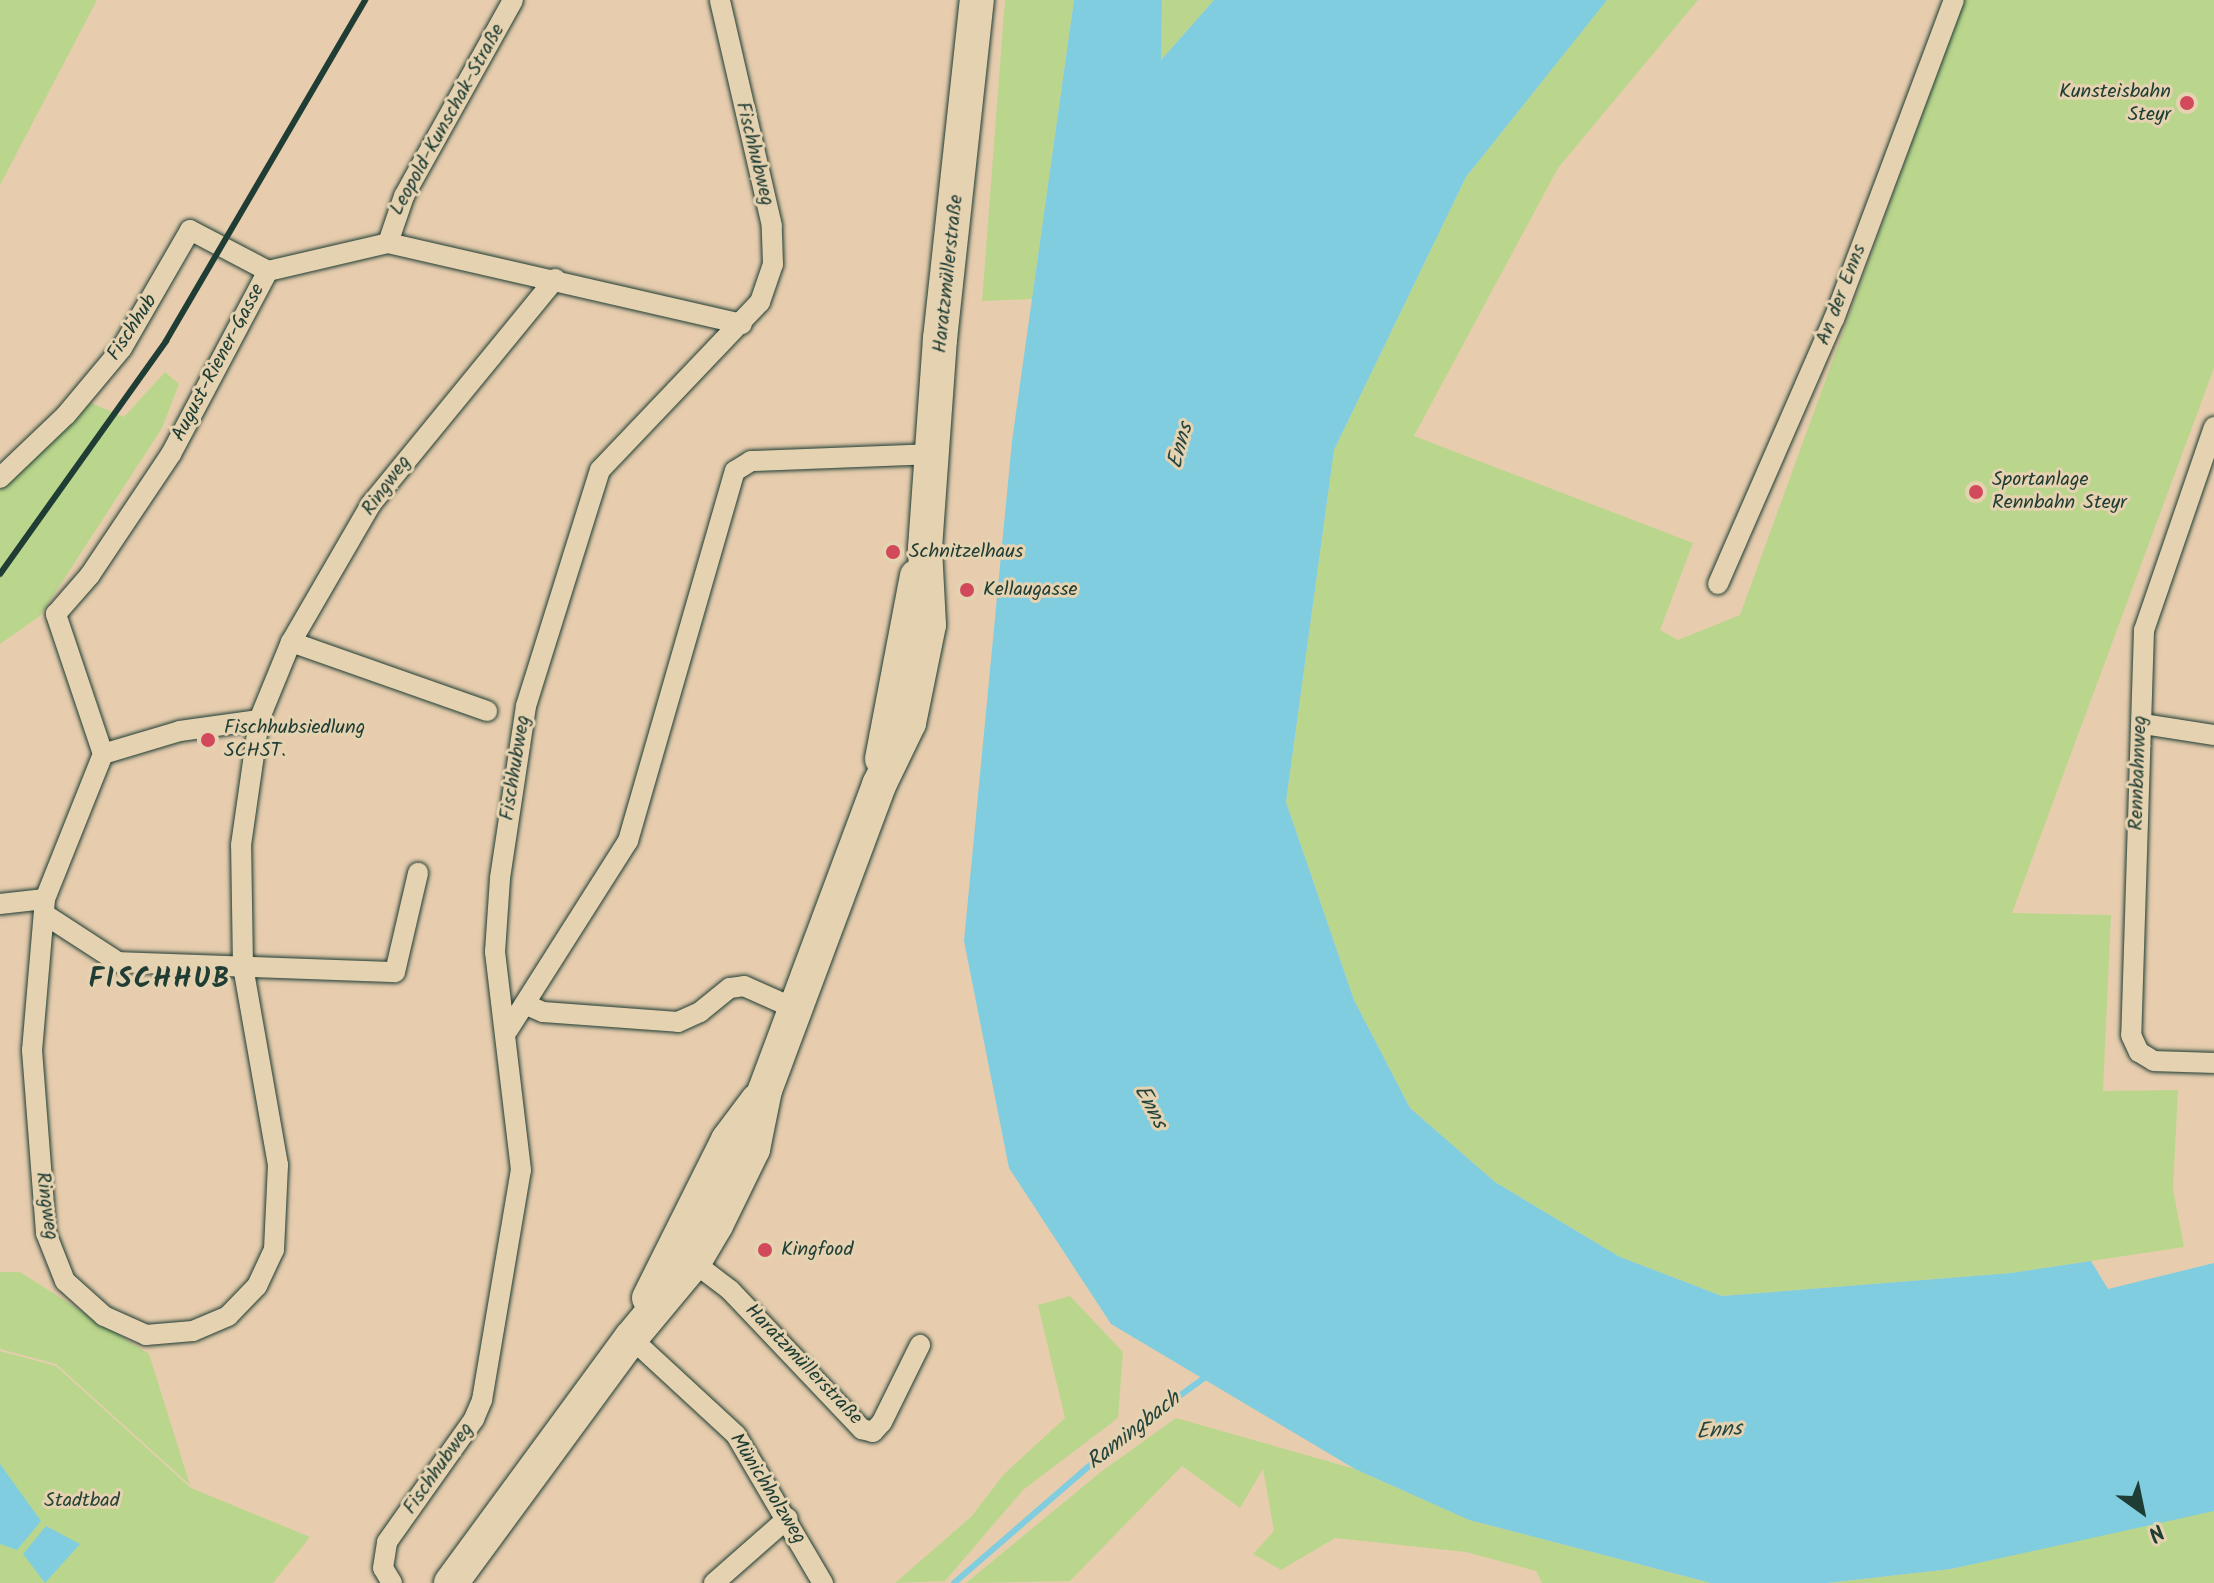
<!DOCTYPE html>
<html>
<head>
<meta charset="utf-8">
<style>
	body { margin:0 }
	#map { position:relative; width:2214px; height:1583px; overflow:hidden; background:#e7cdae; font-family:Kalam,sans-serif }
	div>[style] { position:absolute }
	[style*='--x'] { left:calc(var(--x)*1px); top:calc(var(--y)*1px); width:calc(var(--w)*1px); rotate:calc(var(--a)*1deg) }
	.green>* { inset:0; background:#bad68d }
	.water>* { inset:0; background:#80cddf }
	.stream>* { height:6px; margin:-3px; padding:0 3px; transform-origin:3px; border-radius:3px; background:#80cddf }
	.roads { filter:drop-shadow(0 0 2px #1f3d34) drop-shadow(0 0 2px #1f3d34) }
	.street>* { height:20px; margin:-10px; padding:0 10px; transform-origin:10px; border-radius:10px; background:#e5d2b0 }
	.primary>* { height:34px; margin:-17px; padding:0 17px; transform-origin:17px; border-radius:17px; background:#e5d2b0 }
	.rail>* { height:6px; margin:-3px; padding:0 3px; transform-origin:3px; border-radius:3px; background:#1f3d34 }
	.dots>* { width:22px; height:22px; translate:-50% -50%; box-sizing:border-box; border:4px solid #e5d2b0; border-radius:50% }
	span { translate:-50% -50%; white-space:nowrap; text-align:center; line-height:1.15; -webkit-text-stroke:6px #e5d2b0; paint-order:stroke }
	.poi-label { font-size:20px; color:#1f3d34 }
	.right { translate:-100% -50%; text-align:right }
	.left { translate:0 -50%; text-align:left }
	.street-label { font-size:20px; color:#1f3d34 }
	.park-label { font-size:20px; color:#274538 }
	.water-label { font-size:22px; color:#24443d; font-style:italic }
	.district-label { font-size:28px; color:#1f3d34; font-weight:700; letter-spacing:2px }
	.north { position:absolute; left:2102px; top:1471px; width:80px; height:80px; -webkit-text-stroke:6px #e5d2b0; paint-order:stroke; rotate:147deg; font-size:22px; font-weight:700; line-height:32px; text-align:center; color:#1f3d34 }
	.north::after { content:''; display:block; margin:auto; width:28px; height:36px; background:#1f3d34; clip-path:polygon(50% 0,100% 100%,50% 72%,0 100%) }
</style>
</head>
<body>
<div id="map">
	<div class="green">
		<div style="clip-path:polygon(0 0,97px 0,0 185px)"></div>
		<div style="clip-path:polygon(1005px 0,1074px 0,1032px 299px,982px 301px)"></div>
		<div style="clip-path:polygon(1162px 0,1214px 0,1160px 61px)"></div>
		<div style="clip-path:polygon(1607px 0,1698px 0,1558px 168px,1414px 436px,1693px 543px,1660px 630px,1678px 640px,1740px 615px,1964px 0,2214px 0,2214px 368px,2012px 913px,2111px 915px,2103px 1091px,2178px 1090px,2173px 1189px,2184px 1247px,2011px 1273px,1722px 1296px,1620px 1257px,1495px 1182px,1410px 1108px,1354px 1000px,1286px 802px,1334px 450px,1466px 177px)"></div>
		<div style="clip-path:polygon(165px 372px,179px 384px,162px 428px,40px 616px,0 644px,0 490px,91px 403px,124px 417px)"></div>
		<div style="clip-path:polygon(0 1272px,20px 1272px,149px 1354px,190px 1485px,56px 1364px,0 1349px)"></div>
		<div style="clip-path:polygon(1070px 1296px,1123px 1352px,1118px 1418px,1023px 1490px,945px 1581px,895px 1583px,972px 1516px,1004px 1474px,1065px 1418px,1038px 1305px)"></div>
		<div style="clip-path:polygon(0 1351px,56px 1366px,191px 1488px,310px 1537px,273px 1583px,0 1583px)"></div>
		<div style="clip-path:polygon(1176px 1418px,1355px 1469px,1469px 1520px,1711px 1583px,1542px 1583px,1536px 1571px,1466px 1552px,1335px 1538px,1281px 1570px,1253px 1554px,1274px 1531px,1263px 1469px,1240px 1508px,1182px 1466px,1070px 1581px,966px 1583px,1102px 1471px)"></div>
		<div style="clip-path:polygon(2202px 1511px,2214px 1511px,2214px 1583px,1827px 1583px,1951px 1569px)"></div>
	</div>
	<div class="water">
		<div style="clip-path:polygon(1074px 0,1162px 0,1161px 60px,1214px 0,1607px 0,1466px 177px,1334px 450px,1286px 802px,1354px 1000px,1410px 1108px,1495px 1182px,1620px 1257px,1722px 1296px,2011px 1273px,2091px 1261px,2108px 1289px,2214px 1263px,2214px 1511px,1951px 1569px,1827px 1583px,1711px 1583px,1469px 1520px,1355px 1469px,1111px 1324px,1009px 1168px,964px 941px,1012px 441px)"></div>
		<div style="clip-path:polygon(0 1464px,41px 1521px,17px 1550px,0 1544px)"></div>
		<div style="clip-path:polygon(46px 1526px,80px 1544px,45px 1583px,23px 1554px)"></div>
	</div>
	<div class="stream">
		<div style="--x:954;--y:1583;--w:225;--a:-40.9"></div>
		<div style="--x:1124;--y:1436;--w:107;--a:-35.9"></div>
	</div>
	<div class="roads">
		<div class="street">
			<div style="--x:388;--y:243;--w:50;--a:-71.2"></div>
			<div style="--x:404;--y:196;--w:224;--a:-60.9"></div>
			<div style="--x:2214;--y:427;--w:215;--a:109"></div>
			<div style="--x:2144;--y:630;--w:405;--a:91.8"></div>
			<div style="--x:2131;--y:1035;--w:19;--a:65"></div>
			<div style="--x:2139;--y:1052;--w:17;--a:31"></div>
			<div style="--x:2154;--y:1061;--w:60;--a:1.9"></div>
			<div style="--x:0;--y:478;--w:91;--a:-43.7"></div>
			<div style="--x:66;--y:415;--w:87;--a:-50.1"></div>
			<div style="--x:122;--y:348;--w:136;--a:-60"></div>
			<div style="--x:190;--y:230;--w:88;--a:27.7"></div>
			<div style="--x:1718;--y:584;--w:289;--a:-66.4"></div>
			<div style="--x:1834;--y:319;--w:341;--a:-69.4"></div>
			<div style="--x:291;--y:642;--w:208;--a:19.4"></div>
			<div style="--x:259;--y:720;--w:80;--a:172.1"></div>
			<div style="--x:180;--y:731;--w:80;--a:163.4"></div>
			<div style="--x:103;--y:754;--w:156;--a:111.8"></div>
			<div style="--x:45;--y:899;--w:152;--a:94.9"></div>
			<div style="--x:32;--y:1050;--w:184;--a:85.6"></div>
			<div style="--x:46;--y:1233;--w:52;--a:68.4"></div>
			<div style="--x:65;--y:1281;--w:52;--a:41.9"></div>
			<div style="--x:104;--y:1316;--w:46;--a:24.3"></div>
			<div style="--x:146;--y:1335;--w:47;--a:-4.9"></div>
			<div style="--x:193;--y:1331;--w:38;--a:-23"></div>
			<div style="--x:228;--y:1316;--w:42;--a:-46"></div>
			<div style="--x:257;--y:1286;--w:40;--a:-65"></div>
			<div style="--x:274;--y:1250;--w:85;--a:-87.3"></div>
			<div style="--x:278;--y:1165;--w:201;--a:-100"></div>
			<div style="--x:243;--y:967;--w:122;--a:-90.9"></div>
			<div style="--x:241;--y:845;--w:126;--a:-81.8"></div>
			<div style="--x:259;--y:720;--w:84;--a:-67.7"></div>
			<div style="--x:291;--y:642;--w:160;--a:-59.9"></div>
			<div style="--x:371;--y:504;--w:291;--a:-50.7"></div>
			<div style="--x:2143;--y:724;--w:72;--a:8.8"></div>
			<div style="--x:103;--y:754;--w:148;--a:-108.6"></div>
			<div style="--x:56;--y:614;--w:52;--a:-48.9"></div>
			<div style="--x:90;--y:575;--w:146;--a:-56.2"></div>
			<div style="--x:171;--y:454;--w:207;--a:-62.1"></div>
			<div style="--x:268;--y:271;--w:123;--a:-13.1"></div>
			<div style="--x:388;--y:243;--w:363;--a:12.9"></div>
			<div style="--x:0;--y:904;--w:45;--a:-6.3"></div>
			<div style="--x:44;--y:914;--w:88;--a:33"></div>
			<div style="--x:118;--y:962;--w:277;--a:2.1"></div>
			<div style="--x:395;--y:972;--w:102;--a:-76.9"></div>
			<div style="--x:527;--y:1005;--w:17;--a:24"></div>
			<div style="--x:543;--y:1012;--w:135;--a:4.2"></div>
			<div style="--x:678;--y:1022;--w:24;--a:-24"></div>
			<div style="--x:700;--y:1012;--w:38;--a:-39"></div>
			<div style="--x:730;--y:988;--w:14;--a:-8"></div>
			<div style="--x:744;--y:986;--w:59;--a:24"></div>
			<div style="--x:508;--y:1030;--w:224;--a:-57.6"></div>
			<div style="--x:628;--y:841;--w:385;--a:-73.9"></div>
			<div style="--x:735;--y:471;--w:19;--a:-32"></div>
			<div style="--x:751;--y:461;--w:181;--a:-2.2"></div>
			<div style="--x:688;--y:1258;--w:53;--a:37.3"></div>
			<div style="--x:730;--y:1290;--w:192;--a:46.5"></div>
			<div style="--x:862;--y:1429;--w:11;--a:15"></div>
			<div style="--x:873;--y:1432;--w:13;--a:-48"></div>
			<div style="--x:882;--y:1422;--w:86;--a:-63.7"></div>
			<div style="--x:631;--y:1338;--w:143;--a:42.7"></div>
			<div style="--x:736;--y:1435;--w:172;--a:59.6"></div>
			<div style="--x:392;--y:1583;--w:17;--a:-121"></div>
			<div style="--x:383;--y:1568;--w:26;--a:-81"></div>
			<div style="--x:387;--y:1542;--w:151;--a:-54.7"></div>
			<div style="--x:474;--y:1419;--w:21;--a:-67"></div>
			<div style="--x:482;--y:1400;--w:233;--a:-80.4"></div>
			<div style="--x:521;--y:1170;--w:220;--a:-96.8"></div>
			<div style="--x:495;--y:952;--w:74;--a:-86.1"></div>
			<div style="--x:500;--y:878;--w:174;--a:-81.4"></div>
			<div style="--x:526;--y:706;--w:247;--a:-72.6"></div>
			<div style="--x:600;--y:470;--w:232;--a:-46.4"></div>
			<div style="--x:760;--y:302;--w:40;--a:-71.1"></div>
			<div style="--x:773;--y:264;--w:38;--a:-92"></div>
			<div style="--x:772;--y:226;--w:232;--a:-103"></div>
			<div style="--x:714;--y:1583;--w:98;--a:-41.3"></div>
		</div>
		<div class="primary">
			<div style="--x:882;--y:759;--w:186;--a:-79.2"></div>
			<div style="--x:649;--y:1298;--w:177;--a:-63.4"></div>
			<div style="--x:728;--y:1140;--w:50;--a:-53.1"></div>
			<div style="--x:451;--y:1583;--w:304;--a:-53.7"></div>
			<div style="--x:631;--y:1338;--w:99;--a:-50.3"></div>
			<div style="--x:694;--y:1262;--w:43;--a:-59.3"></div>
			<div style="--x:716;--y:1225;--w:85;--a:-64"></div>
			<div style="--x:753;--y:1149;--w:60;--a:-78.5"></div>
			<div style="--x:765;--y:1090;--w:326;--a:-69.5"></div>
			<div style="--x:879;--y:785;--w:69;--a:-64.2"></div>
			<div style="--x:909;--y:723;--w:100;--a:-78.5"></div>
			<div style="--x:929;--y:625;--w:77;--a:-93"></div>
			<div style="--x:925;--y:548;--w:210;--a:-85.9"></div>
			<div style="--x:940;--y:339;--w:341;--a:-83.8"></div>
		</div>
	</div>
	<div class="rail">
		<div style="--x:0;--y:574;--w:286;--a:-54.5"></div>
		<div style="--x:166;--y:341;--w:395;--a:-59.7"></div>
	</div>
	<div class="dots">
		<div style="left:2187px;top:103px;background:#d1495b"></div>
		<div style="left:1976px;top:492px;background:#d1495b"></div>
		<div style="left:893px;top:552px;background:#d1495b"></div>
		<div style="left:967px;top:590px;background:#d1495b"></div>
		<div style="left:208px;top:740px;background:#d1495b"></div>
		<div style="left:765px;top:1250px;background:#d1495b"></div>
	</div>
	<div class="poi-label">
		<span class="right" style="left:2171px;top:104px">Kunsteisbahn<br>Steyr</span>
		<span class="left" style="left:1992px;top:492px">Sportanlage<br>Rennbahn Steyr</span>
		<span class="left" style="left:909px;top:552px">Schnitzelhaus</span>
		<span class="left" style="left:983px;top:590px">Kellaugasse</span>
		<span class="left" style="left:224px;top:740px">Fischhubsiedlung<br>SCHST.</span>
		<span class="left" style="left:781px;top:1250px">Kingfood</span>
	</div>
	<div class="street-label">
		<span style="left:448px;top:120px;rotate:-61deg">Leopold-Kunschak-Straße</span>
		<span style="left:754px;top:154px;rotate:76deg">Fischhubweg</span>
		<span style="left:949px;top:274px;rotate:-84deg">Haratzmüllerstraße</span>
		<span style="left:1842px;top:295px;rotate:-69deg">An der Enns</span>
		<span style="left:133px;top:328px;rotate:-57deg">Fischhub</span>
		<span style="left:219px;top:363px;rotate:-62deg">August-Riener-Gasse</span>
		<span style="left:387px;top:486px;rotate:-54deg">Ringweg</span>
		<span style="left:516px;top:768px;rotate:-81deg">Fischhubweg</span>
		<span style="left:2139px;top:773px;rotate:-88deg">Rennbahnweg</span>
		<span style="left:46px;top:1206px;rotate:82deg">Ringweg</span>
		<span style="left:803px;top:1365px;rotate:46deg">Haratzmüllerstraße</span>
		<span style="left:439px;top:1469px;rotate:-55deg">Fischhubweg</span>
		<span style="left:767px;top:1489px;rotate:58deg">Münichholzweg</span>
	</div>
	<div class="park-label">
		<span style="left:82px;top:1501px">Stadtbad</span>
	</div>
	<div class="water-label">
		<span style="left:1181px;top:446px;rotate:-75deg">Enns</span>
		<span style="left:1150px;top:1107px;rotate:62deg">Enns</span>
		<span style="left:1134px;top:1431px;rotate:-38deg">Ramingbach</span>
		<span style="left:1719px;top:1431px;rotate:-5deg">Enns</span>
	</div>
	<div class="district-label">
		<span style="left:160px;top:980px">FISCHHUB</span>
	</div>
	<div class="north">N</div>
</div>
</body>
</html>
